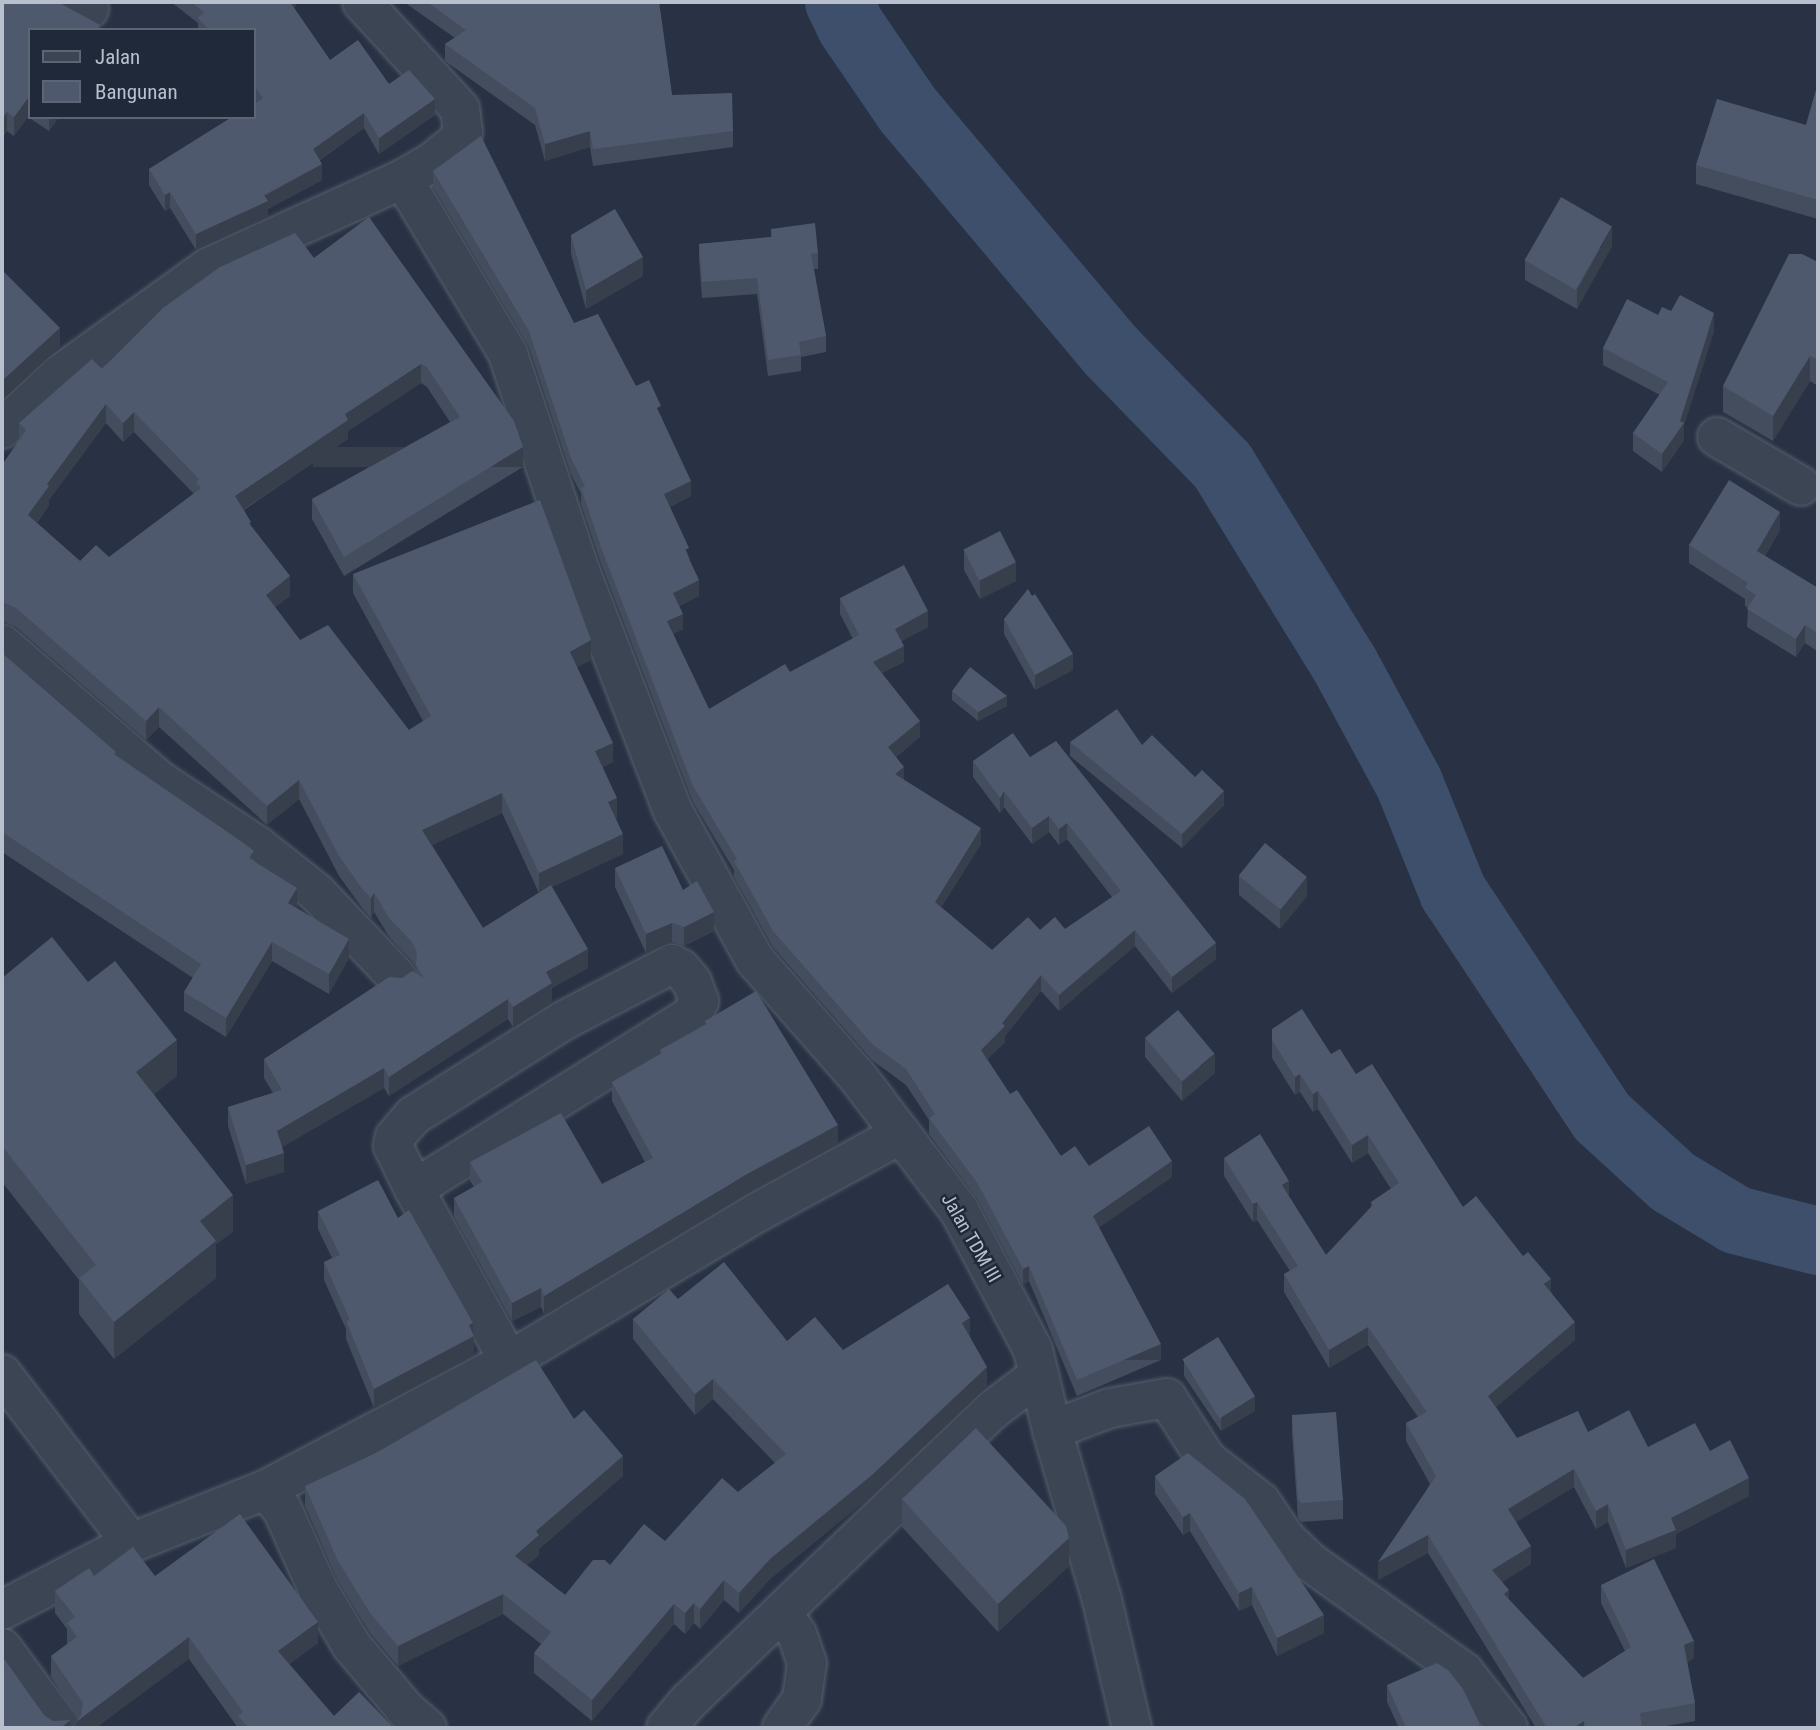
<!DOCTYPE html>
<html>
<head>
<meta charset="utf-8">
<style>
	body { margin:0 }
	#map { position:relative; width:1820px; height:1730px; overflow:hidden; background:#283244; font-family:"Roboto Condensed",sans-serif }
	div>[style] { position:absolute }
	[style*='--x'] { left:calc(var(--x)*1px); top:calc(var(--y)*1px); width:calc(var(--w)*1px); rotate:calc(var(--a)*1deg) }
	.river>* { height:68px; margin:-34px; padding:0 34px; transform-origin:34px; border-radius:34px; background:#3e4f6c }
	.roads { filter:drop-shadow(0 0 2px #57606e) drop-shadow(0 0 2px #57606e) }
	.minor>* { height:38px; margin:-19px; padding:0 19px; transform-origin:19px; border-radius:19px; background:#3c4553 }
	.wall>* { inset:0; background:#434d5e }
	.shaded-wall>* { inset:0; background:#373e4c; transform-origin:0 0 }
	.building>* { inset:0; background:#4e596d; transform-origin:0 0 }
	span { translate:-50% -50%; white-space:nowrap; text-align:center; line-height:1.15; -webkit-text-stroke:5px #202939; paint-order:stroke }
	.street-label { font-size:19px; color:#b9c0cd }
	.frame { position:absolute; inset:0; border:4px solid #b9c0cd; pointer-events:none }
	.legend { position:absolute; left:28px; top:28px; width:228px; height:91px; box-sizing:border-box; background:#202939; border:2px solid #5d6574; margin:0; padding:9px 12px; list-style:none; font-size:21px; color:#b9c0cd }
	.legend li { display:flex; align-items:center; gap:14px; height:35px }
	.legend b { width:35px; border:2px solid #5d6574 }
</style>
</head>
<body>
<div id="map">
	<div class="river">
		<div style="--x:839;--y:2;--w:25;--a:64"></div>
		<div style="--x:850;--y:25;--w:103;--a:55.7"></div>
		<div style="--x:908;--y:110;--w:314;--a:49.9"></div>
		<div style="--x:1110;--y:350;--w:161;--a:45.8"></div>
		<div style="--x:1222;--y:465;--w:233;--a:58.4"></div>
		<div style="--x:1344;--y:663;--w:136;--a:61.6"></div>
		<div style="--x:1409;--y:783;--w:118;--a:68"></div>
		<div style="--x:1453;--y:892;--w:270;--a:56.5"></div>
		<div style="--x:1602;--y:1117;--w:96;--a:42.5"></div>
		<div style="--x:1673;--y:1182;--w:74;--a:31.1"></div>
		<div style="--x:1736;--y:1220;--w:85;--a:14.4"></div>
	</div>
	<div class="roads">
		<div class="minor">
			<div style="--x:77;--y:2;--w:14;--a:30"></div>
			<div style="--x:403;--y:179;--w:204;--a:59"></div>
			<div style="--x:508;--y:354;--w:231;--a:71.6"></div>
			<div style="--x:581;--y:573;--w:255;--a:68.9"></div>
			<div style="--x:673;--y:811;--w:170;--a:61.2"></div>
			<div style="--x:755;--y:960;--w:154;--a:48.7"></div>
			<div style="--x:857;--y:1076;--w:73;--a:52.8"></div>
			<div style="--x:2;--y:429;--w:77;--a:-43.4"></div>
			<div style="--x:58;--y:376;--w:186;--a:-35.8"></div>
			<div style="--x:209;--y:267;--w:213;--a:-24.4"></div>
			<div style="--x:403;--y:179;--w:32;--a:-30"></div>
			<div style="--x:431;--y:163;--w:32;--a:-39"></div>
			<div style="--x:456;--y:143;--w:12;--a:-55"></div>
			<div style="--x:463;--y:133;--w:24;--a:-97"></div>
			<div style="--x:460;--y:109;--w:145;--a:-132.5"></div>
			<div style="--x:1717;--y:437;--w:97;--a:30.3"></div>
			<div style="--x:2;--y:644;--w:208;--a:40.9"></div>
			<div style="--x:159;--y:780;--w:119;--a:33.7"></div>
			<div style="--x:258;--y:846;--w:75;--a:38.5"></div>
			<div style="--x:317;--y:893;--w:115;--a:46.4"></div>
			<div style="--x:414;--y:1189;--w:328;--a:-32"></div>
			<div style="--x:692;--y:1015;--w:16;--a:-63"></div>
			<div style="--x:699;--y:1001;--w:20;--a:-110"></div>
			<div style="--x:692;--y:982;--w:17;--a:-130"></div>
			<div style="--x:681;--y:969;--w:10;--a:-151"></div>
			<div style="--x:672;--y:964;--w:123;--a:152.4"></div>
			<div style="--x:563;--y:1021;--w:178;--a:147.7"></div>
			<div style="--x:413;--y:1116;--w:28;--a:131"></div>
			<div style="--x:395;--y:1137;--w:9;--a:103"></div>
			<div style="--x:393;--y:1146;--w:48;--a:64"></div>
			<div style="--x:414;--y:1189;--w:196;--a:61.1"></div>
			<div style="--x:2;--y:1374;--w:213;--a:52.6"></div>
			<div style="--x:1052;--y:1430;--w:62;--a:-20.8"></div>
			<div style="--x:1110;--y:1408;--w:58;--a:-10"></div>
			<div style="--x:1167;--y:1398;--w:74;--a:57.2"></div>
			<div style="--x:1207;--y:1460;--w:68;--a:37.9"></div>
			<div style="--x:1261;--y:1502;--w:45;--a:56"></div>
			<div style="--x:1286;--y:1539;--w:33;--a:44"></div>
			<div style="--x:1310;--y:1562;--w:189;--a:35.5"></div>
			<div style="--x:1464;--y:1672;--w:71;--a:51.8"></div>
			<div style="--x:265;--y:1490;--w:25;--a:48"></div>
			<div style="--x:282;--y:1509;--w:88;--a:65.8"></div>
			<div style="--x:318;--y:1589;--w:66;--a:59.2"></div>
			<div style="--x:352;--y:1646;--w:84;--a:49.8"></div>
			<div style="--x:406;--y:1710;--w:28;--a:41"></div>
			<div style="--x:2;--y:1610;--w:145;--a:-27.4"></div>
			<div style="--x:131;--y:1543;--w:144;--a:-21.6"></div>
			<div style="--x:265;--y:1490;--w:276;--a:-27.9"></div>
			<div style="--x:509;--y:1361;--w:290;--a:-30.9"></div>
			<div style="--x:758;--y:1212;--w:163;--a:-28.6"></div>
			<div style="--x:901;--y:1134;--w:96;--a:52.7"></div>
			<div style="--x:959;--y:1210;--w:158;--a:62.1"></div>
			<div style="--x:1033;--y:1350;--w:82;--a:76.6"></div>
			<div style="--x:1052;--y:1430;--w:177;--a:73.6"></div>
			<div style="--x:1102;--y:1600;--w:131;--a:76.8"></div>
			<div style="--x:782;--y:1612;--w:27;--a:56"></div>
			<div style="--x:797;--y:1634;--w:31;--a:71"></div>
			<div style="--x:807;--y:1663;--w:36;--a:98"></div>
			<div style="--x:802;--y:1699;--w:35;--a:125"></div>
			<div style="--x:2;--y:1648;--w:99;--a:53.6"></div>
			<div style="--x:666;--y:1728;--w:35;--a:-50"></div>
			<div style="--x:689;--y:1701;--w:422;--a:-43.8"></div>
			<div style="--x:994;--y:1409;--w:56;--a:-37.1"></div>
		</div>
	</div>
	<div class="wall">
		<div style="clip-path:polygon(2px 2px,100px 30px,30px 30px,30px 117px,59px 117px,49px 131px,28px 117px,14px 136px,7px 131px)"></div>
		<div style="clip-path:polygon(171px 2px,296px 2px,296px 5px,294px 8px,330px 60px,389px 84px,435px 115px,379px 154px,364px 128px,320px 160px,322px 180px,268px 209px,268px 216px,196px 250px,170px 208px,165px 211px,149px 185px,149px 169px,255px 103px,254px 100px,254px 30px,198px 30px,198px 23px)"></div>
		<div style="clip-path:polygon(404px 2px,659px 2px,672px 95px,733px 131px,733px 147px,593px 166px,590px 147px,545px 161px,535px 125px,445px 61px,445px 44px,455px 38px)"></div>
		<div style="clip-path:polygon(1818px 83px,1818px 219px,1696px 184px,1696px 165px,1806px 125px)"></div>
		<div style="clip-path:polygon(433px 171px,574px 323px,636px 386px,661px 416px,691px 496px,670px 507px,689px 557px,699px 596px,679px 606px,683px 629px,673px 634px,709px 709px,790px 672px,853px 639px,840px 614px,840px 598px,928px 627px,901px 641px,904px 662px,882px 673px,920px 737px,896px 757px,904px 780px,981px 844px,941px 907px,992px 950px,1040px 930px,1065px 929px,1112px 897px,1067px 839px,1059px 845px,1049px 832px,1032px 844px,1004px 807px,1000px 813px,973px 777px,973px 761px,1030px 757px,1216px 959px,1172px 993px,1135px 946px,1059px 1011px,1041px 991px,1005px 1036px,1005px 1042px,987px 1059px,1010px 1094px,1061px 1156px,1089px 1166px,1172px 1177px,1099px 1227px,1161px 1360px,1077px 1396px,1029px 1281px,1023px 1285px,978px 1200px,929px 1134px,929px 1120px,906px 1085px,872px 1060px,773px 947px,734px 877px,734px 870px,693px 802px,602px 566px,581px 504px,581px 494px,571px 474px,529px 347px,433px 187px)"></div>
		<div style="clip-path:polygon(evenodd,369px 217px,523px 467px,344px 576px,312px 519px,312px 499px,450px 422px,427px 387px,421px 383px,348px 431px,348px 439px,244px 510px,251px 526px,290px 596px,275px 607px,300px 640px,409px 730px,423px 721px,353px 593px,353px 574px,591px 660px,577px 667px,613px 762px,603px 767px,617px 818px,616px 818px,623px 854px,552px 887px,588px 968px,552px 988px,552px 1002px,513px 1027px,508px 1019px,389px 1096px,384px 1088px,282px 1147px,284px 1172px,246px 1184px,228px 1126px,228px 1107px,273px 1093px,264px 1078px,264px 1059px,402px 978px,416px 973px,416px 968px,412px 961px,390px 938px,374px 912px,371px 918px,363px 909px,339px 876px,299px 799px,267px 825px,159px 727px,146px 740px,16px 627px,5px 622px,2px 623px,2px 465px,19px 441px,19px 423px,102px 369px,314px 258px,369px 217px,106px 423px,123px 442px,134px 432px,194px 494px,109px 557px,80px 561px,37px 523px,49px 505px,49px 500px,106px 423px,369px 217px,502px 813px,539px 893px,483px 928px,432px 845px,502px 813px)"></div>
		<div style="clip-path:polygon(771px 229px,818px 253px,818px 269px,814px 269px,826px 336px,826px 352px,801px 357px,801px 371px,768px 376px,757px 294px,702px 298px,699px 260px,699px 244px,771px 237px)"></div>
		<div style="clip-path:polygon(571px 235px,643px 276px,586px 309px,571px 254px)"></div>
		<div style="clip-path:polygon(1612px 246px,1577px 309px,1525px 280px,1525px 261px)"></div>
		<div style="clip-path:polygon(1818px 262px,1818px 386px,1810px 381px,1773px 441px,1723px 412px,1723px 386px)"></div>
		<div style="clip-path:polygon(1671px 311px,1714px 331px,1684px 425px,1684px 440px,1662px 472px,1633px 451px,1633px 433px,1660px 395px,1603px 365px,1603px 348px,1658px 315px)"></div>
		<div style="clip-path:polygon(1780px 530px,1765px 556px,1818px 588px,1818px 649px,1817px 651px,1805px 643px,1796px 657px,1747px 627px,1748px 608px,1745px 606px,1745px 599px,1689px 563px,1689px 545px)"></div>
		<div style="clip-path:polygon(964px 550px,1016px 581px,980px 599px,964px 570px)"></div>
		<div style="clip-path:polygon(1004px 619px,1073px 670px,1035px 690px,1004px 634px)"></div>
		<div style="clip-path:polygon(2px 653px,116px 756px,254px 860px,297px 907px,297px 908px,349px 958px,329px 994px,272px 961px,226px 1037px,184px 1011px,184px 992px,193px 978px,2px 852px)"></div>
		<div style="clip-path:polygon(952px 691px,1007px 706px,978px 721px,952px 700px)"></div>
		<div style="clip-path:polygon(1070px 742px,1142px 745px,1224px 805px,1182px 848px,1070px 756px)"></div>
		<div style="clip-path:polygon(615px 868px,683px 890px,714px 931px,684px 946px,672px 942px,646px 953px,615px 887px)"></div>
		<div style="clip-path:polygon(1239px 876px,1307px 896px,1280px 929px,1239px 895px)"></div>
		<div style="clip-path:polygon(2px 978px,88px 982px,177px 1076px,154px 1094px,233px 1232px,216px 1244px,216px 1278px,114px 1359px,79px 1314px,79px 1280px,2px 1182px)"></div>
		<div style="clip-path:polygon(705px 1021px,838px 1144px,747px 1193px,544px 1314px,541px 1307px,512px 1321px,454px 1217px,454px 1198px,474px 1187px,470px 1181px,470px 1162px,602px 1184px,645px 1162px,612px 1101px,612px 1082px,660px 1054px,660px 1050px,705px 1024px)"></div>
		<div style="clip-path:polygon(1272px 1029px,1331px 1054px,1356px 1074px,1463px 1207px,1551px 1292px,1575px 1340px,1496px 1407px,1517px 1438px,1588px 1432px,1648px 1447px,1710px 1451px,1749px 1496px,1676px 1534px,1676px 1548px,1626px 1568px,1608px 1522px,1596px 1529px,1574px 1487px,1516px 1522px,1531px 1564px,1502px 1582px,1509px 1600px,1583px 1678px,1625px 1651px,1601px 1603px,1601px 1585px,1694px 1658px,1687px 1662px,1695px 1703px,1695px 1721px,1655px 1728px,1536px 1728px,1428px 1553px,1378px 1580px,1430px 1484px,1406px 1441px,1406px 1423px,1418px 1417px,1368px 1345px,1329px 1368px,1284px 1292px,1284px 1274px,1290px 1271px,1257px 1220px,1253px 1222px,1224px 1176px,1224px 1158px,1289px 1197px,1326px 1255px,1371px 1207px,1371px 1202px,1391px 1189px,1368px 1153px,1352px 1163px,1318px 1109px,1313px 1112px,1300px 1092px,1295px 1095px,1272px 1058px)"></div>
		<div style="clip-path:polygon(1145px 1038px,1215px 1073px,1182px 1101px,1145px 1057px)"></div>
		<div style="clip-path:polygon(318px 1211px,398px 1218px,473px 1333px,474px 1355px,374px 1408px,346px 1339px,346px 1329px,324px 1280px,324px 1262px,332px 1258px,318px 1229px)"></div>
		<div style="clip-path:polygon(678px 1299px,787px 1341px,843px 1350px,970px 1337px,987px 1387px,872px 1495px,770px 1579px,739px 1613px,724px 1600px,700px 1629px,694px 1623px,685px 1634px,674px 1624px,592px 1721px,534px 1673px,534px 1653px,541px 1644px,503px 1614px,398px 1666px,370px 1633px,337px 1579px,305px 1506px,305px 1486px,574px 1419px,623px 1476px,539px 1549px,539px 1555px,527px 1565px,565px 1595px,610px 1565px,665px 1541px,738px 1492px,775px 1463px,713px 1399px,695px 1415px,633px 1339px,633px 1319px)"></div>
		<div style="clip-path:polygon(1184px 1361px,1255px 1411px,1221px 1431px,1184px 1376px)"></div>
		<div style="clip-path:polygon(1292px 1415px,1343px 1500px,1343px 1519px,1301px 1522px,1298px 1518px,1292px 1434px)"></div>
		<div style="clip-path:polygon(1155px 1476px,1324px 1633px,1277px 1656px,1252px 1605px,1239px 1611px,1190px 1531px,1183px 1535px,1155px 1494px)"></div>
		<div style="clip-path:polygon(902px 1499px,1069px 1566px,998px 1632px,902px 1527px)"></div>
		<div style="clip-path:polygon(94px 1576px,155px 1576px,318px 1643px,289px 1664px,334px 1716px,394px 1728px,238px 1728px,189px 1659px,76px 1728px,78px 1719px,51px 1677px,51px 1656px,67px 1644px,67px 1629px,55px 1613px,55px 1591px)"></div>
		<div style="clip-path:polygon(1387px 1685px,1480px 1728px,1399px 1728px,1387px 1702px)"></div>
	</div>
	<div class="shaded-wall">
		<div style="clip-path:polygon(287px 2px,296px 2px,296px 5px,287px 13px)"></div>
		<div style="clip-path:polygon(28px 98px,28px 117px,14px 136px,14px 117px)"></div>
		<div style="clip-path:polygon(435px 99px,435px 115px,379px 154px,379px 138px)"></div>
		<div style="clip-path:polygon(7px 112px,7px 131px,2px 139px,2px 120px)"></div>
		<div style="clip-path:polygon(364px 113px,364px 128px,313px 164px,313px 149px)"></div>
		<div style="clip-path:polygon(49px 117px,59px 117px,49px 131px)"></div>
		<div style="clip-path:polygon(590px 131px,590px 147px,545px 161px,545px 144px)"></div>
		<div style="clip-path:polygon(322px 164px,322px 180px,268px 209px,268px 216px,196px 250px,196px 234px)"></div>
		<div style="clip-path:polygon(170px 192px,170px 208px,165px 211px,165px 195px)"></div>
		<div style="clip-path:polygon(1612px 227px,1612px 246px,1577px 309px,1577px 290px)"></div>
		<div style="clip-path:polygon(643px 257px,643px 276px,586px 309px,586px 290px)"></div>
		<div style="clip-path:polygon(1714px 313px,1714px 331px,1684px 425px,1684px 440px,1662px 472px,1662px 454px,1680px 421px)"></div>
		<div style="clip-path:polygon(60px 328px,60px 347px,2px 400px,2px 381px)"></div>
		<div style="clip-path:polygon(1810px 356px,1810px 381px,1773px 441px,1773px 416px)"></div>
		<div style="clip-path:polygon(421px 364px,421px 383px,348px 431px,348px 439px,235px 515px,235px 496px,345px 414px)"></div>
		<div style="clip-path:polygon(106px 404px,106px 423px,49px 500px,49px 505px,28px 535px,28px 515px,47px 484px)"></div>
		<div style="clip-path:polygon(134px 412px,134px 432px,123px 442px,123px 423px)"></div>
		<div style="left:523px;top:447px;width:20px;height:210px;rotate:90deg"></div>
		<div style="clip-path:polygon(691px 481px,691px 496px,664px 510px,664px 494px)"></div>
		<div style="clip-path:polygon(1780px 512px,1780px 530px,1757px 569px,1757px 551px)"></div>
		<div style="clip-path:polygon(1016px 562px,1016px 581px,980px 599px,980px 580px)"></div>
		<div style="clip-path:polygon(290px 576px,290px 596px,266px 614px,266px 595px)"></div>
		<div style="clip-path:polygon(699px 580px,699px 596px,673px 609px,673px 593px)"></div>
		<div style="clip-path:polygon(928px 611px,928px 627px,895px 645px,895px 629px)"></div>
		<div style="clip-path:polygon(683px 614px,683px 629px,667px 637px,667px 621px)"></div>
		<div style="clip-path:polygon(1805px 625px,1805px 643px,1796px 657px,1796px 639px)"></div>
		<div style="clip-path:polygon(1818px 631px,1818px 649px,1817px 651px,1817px 633px)"></div>
		<div style="clip-path:polygon(591px 640px,591px 660px,570px 671px,570px 652px)"></div>
		<div style="clip-path:polygon(904px 646px,904px 662px,873px 678px,873px 662px)"></div>
		<div style="clip-path:polygon(1073px 654px,1073px 670px,1035px 690px,1035px 675px)"></div>
		<div style="clip-path:polygon(1007px 696px,1007px 706px,978px 721px,978px 712px)"></div>
		<div style="clip-path:polygon(159px 707px,159px 727px,146px 740px,146px 721px)"></div>
		<div style="clip-path:polygon(920px 721px,920px 737px,888px 763px,888px 747px)"></div>
		<div style="clip-path:polygon(613px 743px,613px 762px,595px 770px,595px 751px)"></div>
		<div style="clip-path:polygon(904px 767px,904px 783px,895px 774px)"></div>
		<div style="clip-path:polygon(299px 780px,299px 799px,267px 825px,267px 806px)"></div>
		<div style="clip-path:polygon(1004px 791px,1004px 807px,1000px 813px,1000px 798px)"></div>
		<div style="clip-path:polygon(1224px 791px,1224px 805px,1182px 848px,1182px 834px)"></div>
		<div style="clip-path:polygon(502px 793px,502px 813px,422px 850px,422px 830px)"></div>
		<div style="clip-path:polygon(617px 798px,617px 818px,608px 821px,608px 802px)"></div>
		<div style="clip-path:polygon(1049px 816px,1049px 832px,1032px 844px,1032px 828px)"></div>
		<div style="clip-path:polygon(1067px 823px,1067px 839px,1059px 845px,1059px 829px)"></div>
		<div style="clip-path:polygon(981px 828px,981px 844px,935px 918px,935px 902px)"></div>
		<div style="clip-path:polygon(623px 834px,623px 854px,539px 893px,539px 873px)"></div>
		<div style="clip-path:polygon(1307px 877px,1307px 896px,1280px 929px,1280px 910px)"></div>
		<div style="clip-path:polygon(297px 888px,297px 907px,288px 922px,288px 903px)"></div>
		<div style="clip-path:polygon(374px 893px,374px 912px,371px 918px,371px 898px)"></div>
		<div style="clip-path:polygon(714px 912px,714px 931px,684px 946px,684px 927px)"></div>
		<div style="clip-path:polygon(672px 923px,672px 942px,646px 953px,646px 934px)"></div>
		<div style="clip-path:polygon(1135px 930px,1135px 946px,1059px 1011px,1059px 995px)"></div>
		<div style="clip-path:polygon(349px 939px,349px 958px,329px 994px,329px 974px)"></div>
		<div style="clip-path:polygon(272px 942px,272px 961px,226px 1037px,226px 1018px)"></div>
		<div style="clip-path:polygon(1216px 943px,1216px 959px,1172px 993px,1172px 977px)"></div>
		<div style="clip-path:polygon(588px 949px,588px 968px,552px 988px,552px 1002px,513px 1027px,513px 1007px,546px 972px)"></div>
		<div style="clip-path:polygon(1041px 975px,1041px 991px,1005px 1036px,1005px 1042px,981px 1066px,981px 1050px)"></div>
		<div style="clip-path:polygon(508px 999px,508px 1019px,389px 1096px,389px 1077px)"></div>
		<div style="clip-path:polygon(177px 1040px,177px 1076px,136px 1108px,136px 1072px)"></div>
		<div style="clip-path:polygon(1215px 1054px,1215px 1073px,1182px 1101px,1182px 1082px)"></div>
		<div style="clip-path:polygon(384px 1068px,384px 1088px,277px 1150px,277px 1131px)"></div>
		<div style="clip-path:polygon(1300px 1074px,1300px 1092px,1295px 1095px,1295px 1077px)"></div>
		<div style="clip-path:polygon(1318px 1091px,1318px 1109px,1313px 1112px,1313px 1094px)"></div>
		<div style="clip-path:polygon(838px 1125px,838px 1144px,747px 1193px,544px 1314px,544px 1296px,747px 1174px)"></div>
		<div style="clip-path:polygon(1368px 1135px,1368px 1153px,1352px 1163px,1352px 1145px)"></div>
		<div style="clip-path:polygon(284px 1153px,284px 1172px,246px 1184px,246px 1165px)"></div>
		<div style="clip-path:polygon(1172px 1161px,1172px 1177px,1093px 1232px,1093px 1216px)"></div>
		<div style="clip-path:polygon(1289px 1181px,1289px 1199px,1282px 1185px)"></div>
		<div style="clip-path:polygon(233px 1195px,233px 1232px,216px 1244px,216px 1278px,114px 1359px,114px 1322px,200px 1221px)"></div>
		<div style="clip-path:polygon(1257px 1202px,1257px 1220px,1253px 1222px,1253px 1204px)"></div>
		<div style="clip-path:polygon(1029px 1266px,1029px 1281px,1023px 1285px,1023px 1269px)"></div>
		<div style="clip-path:polygon(1551px 1279px,1551px 1297px,1544px 1284px)"></div>
		<div style="clip-path:polygon(541px 1288px,541px 1307px,512px 1321px,512px 1303px)"></div>
		<div style="clip-path:polygon(970px 1318px,970px 1339px,962px 1323px)"></div>
		<div style="clip-path:polygon(1575px 1322px,1575px 1340px,1488px 1414px,1488px 1396px)"></div>
		<div style="clip-path:polygon(473px 1323px,474px 1355px,374px 1408px,374px 1389px)"></div>
		<div style="clip-path:polygon(1368px 1327px,1368px 1345px,1329px 1368px,1329px 1350px)"></div>
		<div style="left:1161px;top:1344px;width:16px;height:91px;rotate:90deg"></div>
		<div style="clip-path:polygon(987px 1367px,987px 1387px,872px 1495px,770px 1579px,739px 1613px,739px 1593px,770px 1559px)"></div>
		<div style="clip-path:polygon(713px 1379px,713px 1399px,695px 1415px,695px 1394px)"></div>
		<div style="clip-path:polygon(1255px 1396px,1255px 1411px,1221px 1431px,1221px 1416px)"></div>
		<div style="clip-path:polygon(623px 1456px,623px 1476px,539px 1549px,539px 1555px,515px 1576px,515px 1556px,536px 1531px)"></div>
		<div style="clip-path:polygon(1574px 1469px,1574px 1487px,1508px 1527px,1508px 1509px)"></div>
		<div style="clip-path:polygon(1749px 1478px,1749px 1496px,1676px 1534px,1676px 1548px,1626px 1568px,1626px 1550px,1671px 1518px)"></div>
		<div style="clip-path:polygon(1608px 1504px,1608px 1522px,1596px 1529px,1596px 1511px)"></div>
		<div style="clip-path:polygon(1190px 1513px,1190px 1531px,1183px 1535px,1183px 1517px)"></div>
		<div style="clip-path:polygon(1428px 1535px,1428px 1553px,1378px 1580px,1378px 1562px)"></div>
		<div style="clip-path:polygon(1069px 1538px,1069px 1566px,998px 1632px,998px 1604px)"></div>
		<div style="clip-path:polygon(1531px 1546px,1531px 1564px,1492px 1588px,1492px 1570px)"></div>
		<div style="clip-path:polygon(724px 1580px,724px 1600px,700px 1629px,700px 1609px)"></div>
		<div style="clip-path:polygon(1252px 1587px,1252px 1605px,1239px 1611px,1239px 1593px)"></div>
		<div style="clip-path:polygon(1509px 1590px,1509px 1608px,1504px 1594px)"></div>
		<div style="clip-path:polygon(503px 1594px,503px 1614px,398px 1666px,398px 1646px)"></div>
		<div style="clip-path:polygon(694px 1603px,694px 1623px,685px 1634px,685px 1613px)"></div>
		<div style="clip-path:polygon(674px 1604px,674px 1624px,592px 1721px,592px 1700px)"></div>
		<div style="clip-path:polygon(1324px 1615px,1324px 1633px,1277px 1656px,1277px 1638px)"></div>
		<div style="clip-path:polygon(318px 1622px,318px 1643px,278px 1673px,278px 1651px)"></div>
		<div style="clip-path:polygon(189px 1637px,189px 1659px,96px 1728px,76px 1728px,76px 1722px)"></div>
		<div style="clip-path:polygon(1694px 1641px,1694px 1658px,1684px 1663px,1684px 1645px)"></div>
		<div style="clip-path:polygon(71px 1720px,71px 1728px,60px 1728px)"></div>
		<div style="clip-path:polygon(1584px 1721px,1584px 1728px,1573px 1728px)"></div>
	</div>
	<div class="building">
		<div style="clip-path:polygon(2px 2px,58px 2px,100px 25px,97px 30px,30px 30px,30px 99px,28px 98px,14px 117px,7px 112px,2px 120px)"></div>
		<div style="clip-path:polygon(191px 2px,290px 2px,330px 60px,358px 40px,389px 84px,409px 70px,435px 99px,379px 138px,364px 113px,313px 149px,322px 164px,264px 195px,268px 201px,196px 234px,170px 192px,165px 195px,149px 169px,232px 117px,254px 117px,254px 104px,263px 98px,254px 85px,254px 30px,209px 30px,198px 18px,204px 12px)"></div>
		<div style="clip-path:polygon(427px 2px,659px 2px,672px 95px,732px 93px,733px 131px,593px 149px,590px 131px,545px 144px,535px 108px,445px 44px,466px 30px)"></div>
		<div style="clip-path:polygon(1818px 83px,1818px 200px,1696px 165px,1717px 99px,1806px 125px)"></div>
		<div style="clip-path:polygon(481px 136px,574px 323px,598px 314px,636px 386px,649px 380px,661px 406px,657px 408px,691px 481px,664px 494px,689px 548px,685px 550px,699px 580px,673px 593px,683px 614px,667px 621px,709px 709px,785px 664px,790px 672px,859px 635px,840px 598px,904px 565px,928px 611px,895px 629px,904px 646px,873px 662px,920px 721px,888px 747px,904px 767px,895px 774px,981px 828px,935px 902px,992px 950px,1028px 917px,1040px 930px,1055px 917px,1065px 929px,1121px 891px,1067px 823px,1059px 829px,1049px 816px,1032px 828px,1004px 791px,1000px 798px,973px 761px,1013px 733px,1030px 757px,1056px 741px,1216px 943px,1172px 977px,1135px 930px,1059px 995px,1041px 975px,1002px 1023px,1005px 1026px,981px 1050px,1010px 1094px,1017px 1090px,1061px 1156px,1075px 1146px,1089px 1166px,1149px 1126px,1172px 1161px,1093px 1216px,1161px 1344px,1077px 1380px,1029px 1266px,1023px 1269px,978px 1184px,929px 1118px,935px 1114px,906px 1069px,872px 1044px,773px 931px,734px 861px,737px 859px,693px 786px,602px 550px,581px 488px,585px 486px,571px 458px,529px 331px,433px 171px)"></div>
		<div style="left:1561px;top:197px;width:59px;height:73px;rotate:30deg"></div>
		<div style="clip-path:polygon(615px 209px,643px 257px,586px 290px,571px 235px)"></div>
		<div style="clip-path:polygon(evenodd,369px 217px,514px 421px,523px 447px,344px 557px,312px 499px,460px 417px,427px 367px,421px 364px,345px 414px,348px 420px,235px 496px,251px 522px,249px 523px,290px 576px,266px 595px,300px 640px,328px 625px,409px 730px,431px 716px,353px 574px,540px 500px,591px 640px,570px 652px,613px 743px,595px 751px,617px 798px,608px 802px,623px 834px,539px 873px,502px 793px,422px 830px,483px 928px,551px 885px,588px 949px,546px 972px,552px 983px,513px 1007px,508px 999px,389px 1077px,384px 1068px,277px 1131px,284px 1153px,246px 1165px,228px 1107px,282px 1090px,264px 1059px,389px 977px,402px 978px,412px 971px,424px 978px,416px 965px,417px 952px,412px 942px,390px 919px,374px 893px,371px 898px,363px 890px,339px 856px,299px 780px,267px 806px,159px 707px,146px 721px,16px 608px,5px 603px,2px 603px,2px 465px,26px 430px,19px 423px,92px 359px,102px 369px,163px 308px,220px 267px,295px 233px,314px 258px,369px 217px,106px 404px,123px 423px,134px 412px,199px 479px,196px 482px,201px 488px,109px 557px,96px 545px,80px 561px,28px 515px,49px 486px,47px 484px,106px 404px)"></div>
		<div style="clip-path:polygon(815px 223px,818px 253px,811px 254px,826px 336px,799px 342px,801px 355px,768px 360px,757px 278px,702px 282px,699px 244px,772px 237px,771px 229px)"></div>
		<div style="clip-path:polygon(1789px 254px,1802px 254px,1818px 262px,1818px 360px,1810px 356px,1773px 416px,1723px 386px)"></div>
		<div style="clip-path:polygon(2px 270px,60px 328px,2px 381px)"></div>
		<div style="clip-path:polygon(1680px 295px,1714px 313px,1680px 421px,1684px 423px,1662px 454px,1633px 433px,1668px 382px,1603px 348px,1627px 299px,1658px 315px,1662px 307px,1671px 311px)"></div>
		<div style="clip-path:polygon(1729px 480px,1780px 512px,1757px 551px,1818px 588px,1818px 631px,1817px 633px,1805px 625px,1796px 639px,1747px 609px,1756px 595px,1745px 588px,1748px 583px,1689px 545px)"></div>
		<div style="left:1000px;top:531px;width:35px;height:41px;rotate:63deg"></div>
		<div style="clip-path:polygon(1028px 589px,1032px 596px,1035px 594px,1073px 654px,1035px 675px,1004px 619px)"></div>
		<div style="clip-path:polygon(2px 653px,116px 752px,114px 754px,245px 844px,254px 851px,249px 858px,297px 888px,288px 903px,349px 939px,329px 974px,272px 942px,226px 1018px,184px 992px,201px 964px,2px 832px,4px 829px,2px 828px)"></div>
		<div style="clip-path:polygon(970px 667px,1007px 696px,978px 712px,952px 691px)"></div>
		<div style="clip-path:polygon(1117px 709px,1142px 745px,1152px 735px,1195px 777px,1202px 770px,1224px 791px,1182px 834px,1070px 742px)"></div>
		<div style="left:1265px;top:843px;width:54px;height:42px;rotate:39deg"></div>
		<div style="clip-path:polygon(662px 846px,683px 890px,697px 881px,714px 912px,684px 927px,672px 923px,646px 934px,615px 868px)"></div>
		<div style="clip-path:polygon(52px 937px,88px 982px,115px 961px,177px 1040px,136px 1072px,233px 1195px,200px 1221px,216px 1241px,114px 1322px,79px 1278px,96px 1265px,2px 1146px,2px 978px)"></div>
		<div style="clip-path:polygon(756px 991px,838px 1125px,747px 1174px,544px 1296px,541px 1288px,512px 1303px,454px 1198px,482px 1182px,470px 1162px,561px 1113px,602px 1184px,653px 1158px,612px 1082px,662px 1053px,660px 1050px,707px 1024px,705px 1021px)"></div>
		<div style="clip-path:polygon(1302px 1009px,1331px 1054px,1340px 1049px,1356px 1074px,1372px 1064px,1463px 1207px,1476px 1196px,1523px 1256px,1528px 1252px,1551px 1279px,1544px 1284px,1575px 1322px,1488px 1396px,1517px 1438px,1578px 1411px,1588px 1432px,1629px 1410px,1648px 1447px,1695px 1423px,1710px 1451px,1730px 1440px,1749px 1478px,1671px 1518px,1676px 1530px,1626px 1550px,1608px 1504px,1596px 1511px,1574px 1469px,1508px 1509px,1531px 1546px,1492px 1570px,1509px 1590px,1504px 1594px,1583px 1678px,1631px 1647px,1601px 1585px,1654px 1559px,1694px 1641px,1684px 1645px,1695px 1703px,1640px 1713px,1642px 1728px,1585px 1728px,1584px 1721px,1573px 1728px,1547px 1728px,1428px 1535px,1378px 1562px,1436px 1476px,1406px 1423px,1427px 1412px,1368px 1327px,1329px 1350px,1284px 1274px,1298px 1266px,1257px 1202px,1253px 1204px,1224px 1158px,1260px 1134px,1289px 1181px,1282px 1185px,1326px 1255px,1373px 1205px,1371px 1202px,1399px 1183px,1368px 1135px,1352px 1145px,1318px 1091px,1313px 1094px,1300px 1074px,1295px 1077px,1272px 1040px,1272px 1029px)"></div>
		<div style="left:1178px;top:1010px;width:57px;height:43px;rotate:50deg"></div>
		<div style="clip-path:polygon(378px 1180px,398px 1218px,409px 1210px,473px 1323px,469px 1325px,474px 1336px,374px 1389px,346px 1321px,350px 1320px,324px 1262px,340px 1255px,318px 1211px)"></div>
		<div style="clip-path:polygon(724px 1262px,787px 1341px,815px 1317px,843px 1350px,948px 1284px,970px 1318px,962px 1323px,987px 1367px,872px 1475px,770px 1559px,739px 1593px,724px 1580px,700px 1609px,694px 1603px,685px 1613px,674px 1604px,592px 1700px,534px 1653px,551px 1632px,503px 1594px,398px 1646px,370px 1613px,337px 1559px,305px 1486px,376px 1453px,536px 1360px,574px 1419px,584px 1410px,623px 1456px,536px 1531px,539px 1535px,515px 1556px,565px 1595px,593px 1560px,605px 1560px,610px 1565px,644px 1524px,665px 1541px,722px 1478px,738px 1492px,786px 1454px,713px 1379px,695px 1394px,633px 1319px,669px 1289px,678px 1299px)"></div>
		<div style="left:1218px;top:1337px;width:70px;height:42px;rotate:58deg"></div>
		<div style="clip-path:polygon(1336px 1412px,1343px 1500px,1301px 1503px,1298px 1499px,1292px 1415px)"></div>
		<div style="clip-path:polygon(976px 1428px,1066px 1526px,1069px 1538px,998px 1604px,902px 1499px)"></div>
		<div style="clip-path:polygon(1188px 1453px,1245px 1499px,1324px 1615px,1277px 1638px,1252px 1587px,1239px 1593px,1190px 1513px,1183px 1517px,1155px 1476px)"></div>
		<div style="clip-path:polygon(240px 1514px,318px 1622px,278px 1651px,334px 1716px,359px 1692px,394px 1728px,249px 1728px,238px 1716px,243px 1712px,189px 1637px,76px 1722px,81px 1715px,83px 1703px,51px 1656px,77px 1637px,67px 1623px,75px 1617px,55px 1591px,89px 1568px,94px 1576px,133px 1547px,155px 1576px)"></div>
		<div style="clip-path:polygon(2px 1656px,44px 1715px,53px 1721px,71px 1720px,60px 1728px,2px 1728px)"></div>
		<div style="clip-path:polygon(1437px 1663px,1449px 1671px,1463px 1689px,1478px 1720px,1480px 1728px,1406px 1728px,1387px 1685px)"></div>
	</div>
	<div class="street-label">
		<span style="left:971px;top:1238px;rotate:60deg">Jalan TDM III</span>
	</div>
	<div class="frame"></div>
	<ul class="legend">
	<li><b style="height:9px;background:#3c4553"></b>Jalan</li>
	<li><b style="height:19px;background:#4e596d"></b>Bangunan</li>
	</ul>
</div>
</body>
</html>
